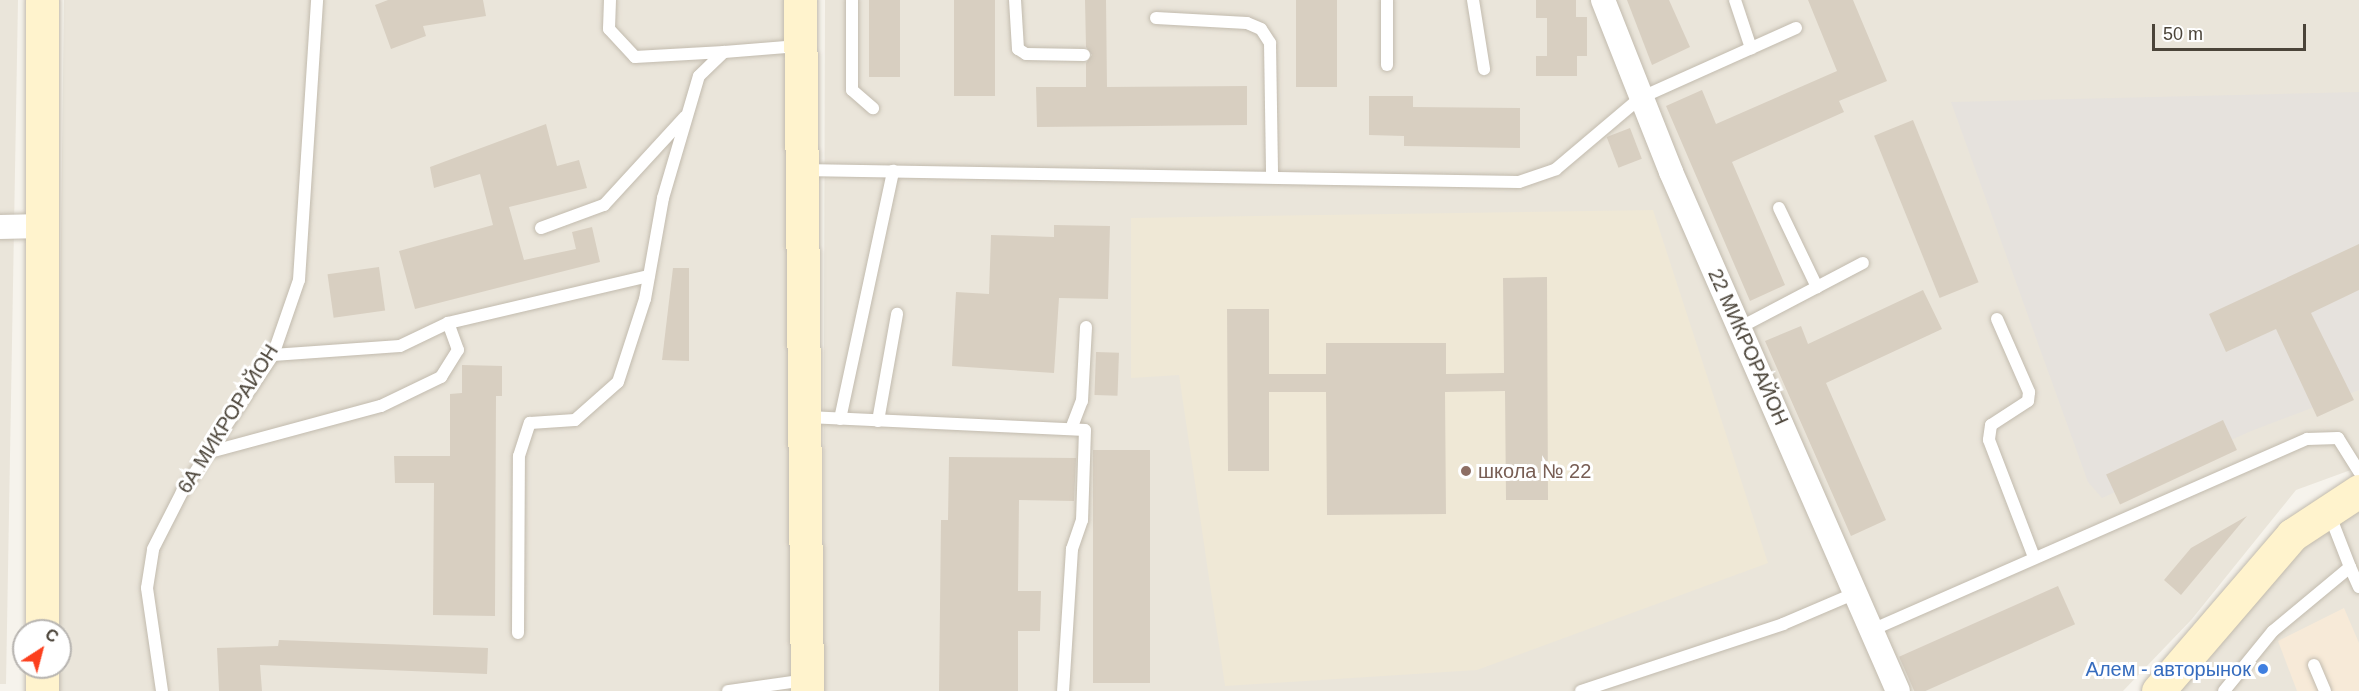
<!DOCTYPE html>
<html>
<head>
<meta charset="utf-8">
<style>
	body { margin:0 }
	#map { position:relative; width:2359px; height:691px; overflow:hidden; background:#f6f3ec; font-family:Helvetica,sans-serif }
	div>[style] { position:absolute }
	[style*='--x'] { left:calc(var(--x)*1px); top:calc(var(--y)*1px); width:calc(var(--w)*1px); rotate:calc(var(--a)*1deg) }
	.residential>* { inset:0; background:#eae5da }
	.commercial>* { inset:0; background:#f7ead8 }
	.industrial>* { inset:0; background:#e6e2dd }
	.education>* { inset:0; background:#efe8d6 }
	.building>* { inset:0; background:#d8cfc1; transform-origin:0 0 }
	.roads { filter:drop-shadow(0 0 2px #c2bbae) drop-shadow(0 0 2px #c2bbae) }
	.lane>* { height:12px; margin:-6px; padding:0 6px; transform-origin:6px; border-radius:6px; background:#fff }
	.street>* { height:24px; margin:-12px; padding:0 12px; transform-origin:12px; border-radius:12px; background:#fff }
	.secondary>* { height:33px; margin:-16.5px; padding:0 16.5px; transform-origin:16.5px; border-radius:16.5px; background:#fff3cd }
	.dots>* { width:16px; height:16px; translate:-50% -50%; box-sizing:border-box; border:3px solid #fff; border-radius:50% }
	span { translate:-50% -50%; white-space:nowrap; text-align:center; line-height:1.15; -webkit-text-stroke:6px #fff; paint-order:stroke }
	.street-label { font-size:20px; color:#4b4439 }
	.education-label { font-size:20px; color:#785e54 }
	.left { translate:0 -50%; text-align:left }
	.shop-label { font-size:20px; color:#366cbe }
	.right { translate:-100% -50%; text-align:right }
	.north { position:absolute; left:12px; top:619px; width:60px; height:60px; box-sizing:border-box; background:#fff; border:2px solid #b7b4b0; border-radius:50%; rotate:36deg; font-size:16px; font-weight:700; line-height:24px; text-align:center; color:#4b4439 }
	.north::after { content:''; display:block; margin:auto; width:21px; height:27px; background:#fc3f1d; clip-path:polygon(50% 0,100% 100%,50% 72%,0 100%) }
	.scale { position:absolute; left:2152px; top:24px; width:154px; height:27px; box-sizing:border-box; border:3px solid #4b4439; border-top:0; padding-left:8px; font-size:18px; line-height:21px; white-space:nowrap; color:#4b4439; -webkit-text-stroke:4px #fff; paint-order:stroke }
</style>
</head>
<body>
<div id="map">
	<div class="residential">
		<div style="clip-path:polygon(0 0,18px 0,6px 684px,0 684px)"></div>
		<div style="clip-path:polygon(64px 0,789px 0,807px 691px,55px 691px,56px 667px,60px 667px,56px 631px)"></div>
		<div style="clip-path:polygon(825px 0,2359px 0,2359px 467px,2296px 490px,2192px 619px,2123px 691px,823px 691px)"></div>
		<div style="clip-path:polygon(2359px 503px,2359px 691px,2164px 691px,2269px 567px)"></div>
	</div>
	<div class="commercial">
		<div style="clip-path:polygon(2344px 608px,2359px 643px,2359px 691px,2297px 691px,2278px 641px)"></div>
	</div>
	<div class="industrial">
		<div style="clip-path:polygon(2359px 92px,2359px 390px,2251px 431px,2102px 498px,2088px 482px,1951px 102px)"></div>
	</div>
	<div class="education">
		<div style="clip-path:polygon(1653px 210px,1768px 563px,1477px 670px,1225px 686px,1179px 375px,1131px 378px,1131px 218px)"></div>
	</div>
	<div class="building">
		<div style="clip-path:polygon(388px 0,483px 0,486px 16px,423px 26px,426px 36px,391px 49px,375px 5px)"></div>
		<div style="left:869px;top:0;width:31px;height:77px"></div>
		<div style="left:954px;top:0;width:41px;height:96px"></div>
		<div style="clip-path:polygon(1085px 0,1106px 0,1107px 87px,1247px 86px,1247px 125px,1037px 127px,1036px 87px,1086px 87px,1086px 63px,1092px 55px,1086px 47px)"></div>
		<div style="left:1296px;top:0;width:41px;height:87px"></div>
		<div style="clip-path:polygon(1536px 0,1576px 0,1576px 17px,1587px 17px,1587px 56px,1577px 56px,1577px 76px,1536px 76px,1536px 56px,1547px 56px,1547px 18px,1536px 18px)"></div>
		<div style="clip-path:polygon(1627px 0,1669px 0,1690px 47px,1652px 65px)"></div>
		<div style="clip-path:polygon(1808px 0,1853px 0,1887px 81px,1839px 101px,1844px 112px,1732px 162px,1785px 285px,1750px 301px,1666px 106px,1702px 90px,1716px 124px,1837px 71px)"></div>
		<div style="clip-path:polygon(1369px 96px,1413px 96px,1413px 107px,1520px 108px,1520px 148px,1404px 146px,1404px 136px,1369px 135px)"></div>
		<div style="left:1913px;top:120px;width:175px;height:42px;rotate:68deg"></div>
		<div style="clip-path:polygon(546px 124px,557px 166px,579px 160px,587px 188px,509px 207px,524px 260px,576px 249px,572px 232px,592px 227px,600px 262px,415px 309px,399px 251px,493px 225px,480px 174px,434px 188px,430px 167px)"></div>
		<div style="left:1630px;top:128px;width:33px;height:25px;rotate:69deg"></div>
		<div style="clip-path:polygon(1054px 225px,1110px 226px,1108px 299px,1059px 298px,1054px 373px,952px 366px,956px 292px,989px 294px,991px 235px,1054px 237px)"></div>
		<div style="clip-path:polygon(2359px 244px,2359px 290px,2311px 313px,2354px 400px,2317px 417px,2276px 329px,2226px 352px,2209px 314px)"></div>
		<div style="left:379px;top:267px;width:44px;height:52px;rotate:82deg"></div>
		<div style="clip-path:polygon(673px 268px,689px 268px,689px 361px,662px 360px)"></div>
		<div style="clip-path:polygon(1547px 277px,1548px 500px,1506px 500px,1505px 391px,1445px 392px,1446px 514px,1327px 515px,1326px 392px,1269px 392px,1269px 471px,1228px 471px,1227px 309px,1269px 309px,1269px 374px,1326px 374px,1326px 343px,1446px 343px,1446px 374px,1504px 373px,1503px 278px)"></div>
		<div style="clip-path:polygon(1923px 290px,1942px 329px,1826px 383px,1886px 520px,1851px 536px,1765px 341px,1801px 326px,1808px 344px)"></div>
		<div style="left:1096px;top:352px;width:23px;height:43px;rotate:2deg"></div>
		<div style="clip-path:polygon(462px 365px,502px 366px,502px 396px,496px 396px,495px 616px,433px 615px,434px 483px,395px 483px,394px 456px,450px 456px,450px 394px,462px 393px)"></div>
		<div style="left:2223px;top:420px;width:33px;height:129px;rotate:65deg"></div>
		<div style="left:1093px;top:450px;width:57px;height:233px"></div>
		<div style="clip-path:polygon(949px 457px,1076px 458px,1074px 501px,1019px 500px,1018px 591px,1041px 591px,1040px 631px,1018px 631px,1018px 691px,939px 691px,941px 520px,948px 520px)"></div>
		<div style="clip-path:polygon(2247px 516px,2181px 595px,2164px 580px,2191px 548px)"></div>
		<div style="left:2058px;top:586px;width:42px;height:174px;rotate:66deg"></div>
		<div style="clip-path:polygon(279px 640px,488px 648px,487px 674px,260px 665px,262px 691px,219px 691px,217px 648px,278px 646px)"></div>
	</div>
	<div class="roads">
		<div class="lane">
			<div style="--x:610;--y:0;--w:29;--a:92"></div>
			<div style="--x:609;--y:29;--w:38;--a:47"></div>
			<div style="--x:635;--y:57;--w:89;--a:-3.2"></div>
			<div style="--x:852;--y:0;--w:90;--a:90"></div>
			<div style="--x:852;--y:90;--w:28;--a:41"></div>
			<div style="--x:1015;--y:0;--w:49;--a:86.5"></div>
			<div style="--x:1018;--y:49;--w:9;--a:32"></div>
			<div style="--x:1026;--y:54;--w:58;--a:1"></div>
			<div style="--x:1387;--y:0;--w:65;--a:90"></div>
			<div style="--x:1473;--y:0;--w:70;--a:80.9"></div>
			<div style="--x:1735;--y:0;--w:51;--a:71.6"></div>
			<div style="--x:1156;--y:18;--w:91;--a:3.1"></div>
			<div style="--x:1247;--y:23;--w:15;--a:23"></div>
			<div style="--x:1261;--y:29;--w:17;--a:57"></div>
			<div style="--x:1270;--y:43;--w:132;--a:89.1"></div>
			<div style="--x:802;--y:170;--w:717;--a:0.96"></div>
			<div style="--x:1519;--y:182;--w:39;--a:-19"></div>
			<div style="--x:1556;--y:169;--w:110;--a:-40.2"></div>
			<div style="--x:1640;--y:98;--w:171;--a:-24.2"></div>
			<div style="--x:1779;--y:208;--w:88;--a:64.3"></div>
			<div style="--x:541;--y:228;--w:67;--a:-20.1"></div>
			<div style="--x:604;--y:205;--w:120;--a:-47.4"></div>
			<div style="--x:1997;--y:319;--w:80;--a:66.3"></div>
			<div style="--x:2029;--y:392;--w:9;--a:96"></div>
			<div style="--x:2028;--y:401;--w:44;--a:147"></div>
			<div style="--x:1991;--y:425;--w:15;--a:98"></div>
			<div style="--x:1989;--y:440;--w:125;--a:69"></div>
			<div style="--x:1739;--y:328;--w:140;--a:-27.7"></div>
			<div style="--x:273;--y:355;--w:127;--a:-4.1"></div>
			<div style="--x:400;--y:346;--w:53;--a:-25.6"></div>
			<div style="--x:448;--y:323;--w:206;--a:-13.2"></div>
			<div style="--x:808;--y:417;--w:277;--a:2.7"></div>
			<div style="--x:1085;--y:430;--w:90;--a:91.9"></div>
			<div style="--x:1082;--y:520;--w:31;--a:109"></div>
			<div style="--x:1072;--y:549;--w:142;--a:93.6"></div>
			<div style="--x:840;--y:419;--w:254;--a:-77.9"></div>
			<div style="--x:878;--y:421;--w:109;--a:-79.9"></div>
			<div style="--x:1071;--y:429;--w:30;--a:-69"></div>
			<div style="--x:1082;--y:401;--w:74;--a:-86.9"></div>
			<div style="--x:210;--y:452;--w:177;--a:-15.1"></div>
			<div style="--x:381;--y:406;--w:67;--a:-25.8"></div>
			<div style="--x:441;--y:377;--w:32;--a:-58"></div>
			<div style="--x:458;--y:350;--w:29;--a:-110"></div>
			<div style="--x:2350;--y:567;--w:22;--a:66"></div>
			<div style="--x:1874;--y:629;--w:473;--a:-23.7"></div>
			<div style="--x:2307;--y:439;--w:31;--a:-2"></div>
			<div style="--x:2338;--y:438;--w:40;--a:58"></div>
			<div style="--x:518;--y:633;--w:177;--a:-89.7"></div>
			<div style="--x:519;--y:456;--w:35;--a:-72"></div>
			<div style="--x:530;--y:423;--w:45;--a:-3.8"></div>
			<div style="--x:575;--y:420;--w:57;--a:-41.5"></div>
			<div style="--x:618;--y:382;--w:87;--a:-72"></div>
			<div style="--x:645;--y:299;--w:103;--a:-79.9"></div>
			<div style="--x:663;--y:198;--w:127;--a:-73.6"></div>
			<div style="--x:699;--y:76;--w:35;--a:-44"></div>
			<div style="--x:724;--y:52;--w:75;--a:-4.6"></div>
			<div style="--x:2314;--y:665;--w:28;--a:67"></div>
			<div style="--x:162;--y:691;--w:104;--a:-98.3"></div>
			<div style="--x:147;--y:588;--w:39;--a:-81"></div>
			<div style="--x:153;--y:549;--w:64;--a:-63"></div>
			<div style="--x:182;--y:492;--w:164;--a:-56.4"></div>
			<div style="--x:273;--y:355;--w:79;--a:-70.9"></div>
			<div style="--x:299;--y:280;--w:281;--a:-86.3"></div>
			<div style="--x:728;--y:691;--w:79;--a:-8"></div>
			<div style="--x:1581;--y:691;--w:213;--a:-18.3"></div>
			<div style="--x:1783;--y:624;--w:82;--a:-23.1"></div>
			<div style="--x:2224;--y:691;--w:77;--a:-50.8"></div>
			<div style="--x:2273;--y:631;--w:100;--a:-39.7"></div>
			<div style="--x:2350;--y:567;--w:58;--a:-111.3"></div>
		</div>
		<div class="street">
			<div style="--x:1603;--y:0;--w:185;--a:68.4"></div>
			<div style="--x:1671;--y:172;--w:566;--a:66.38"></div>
			<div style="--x:0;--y:227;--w:42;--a:-1.4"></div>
		</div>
		<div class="secondary">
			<div style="--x:800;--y:0;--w:691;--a:89.42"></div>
			<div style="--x:42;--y:631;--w:631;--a:-90"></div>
			<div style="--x:42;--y:691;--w:24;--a:-90"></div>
			<div style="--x:2158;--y:691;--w:206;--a:-49.3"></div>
			<div style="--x:2292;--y:535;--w:80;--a:-33.3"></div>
		</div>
	</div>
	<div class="dots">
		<div style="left:1466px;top:471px;background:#8d6e63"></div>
		<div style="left:2263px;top:669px;background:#3f7fe0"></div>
	</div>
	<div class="street-label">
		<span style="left:1748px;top:347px;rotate:66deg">22 МИКРОРАЙОН</span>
		<span style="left:228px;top:419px;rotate:-58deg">6А МИКРОРАЙОН</span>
	</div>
	<div class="education-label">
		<span class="left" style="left:1478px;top:471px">школа № 22</span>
	</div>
	<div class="shop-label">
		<span class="right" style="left:2251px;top:669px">Алем - авторынок</span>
	</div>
	<div class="north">С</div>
	<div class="scale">50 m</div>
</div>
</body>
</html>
